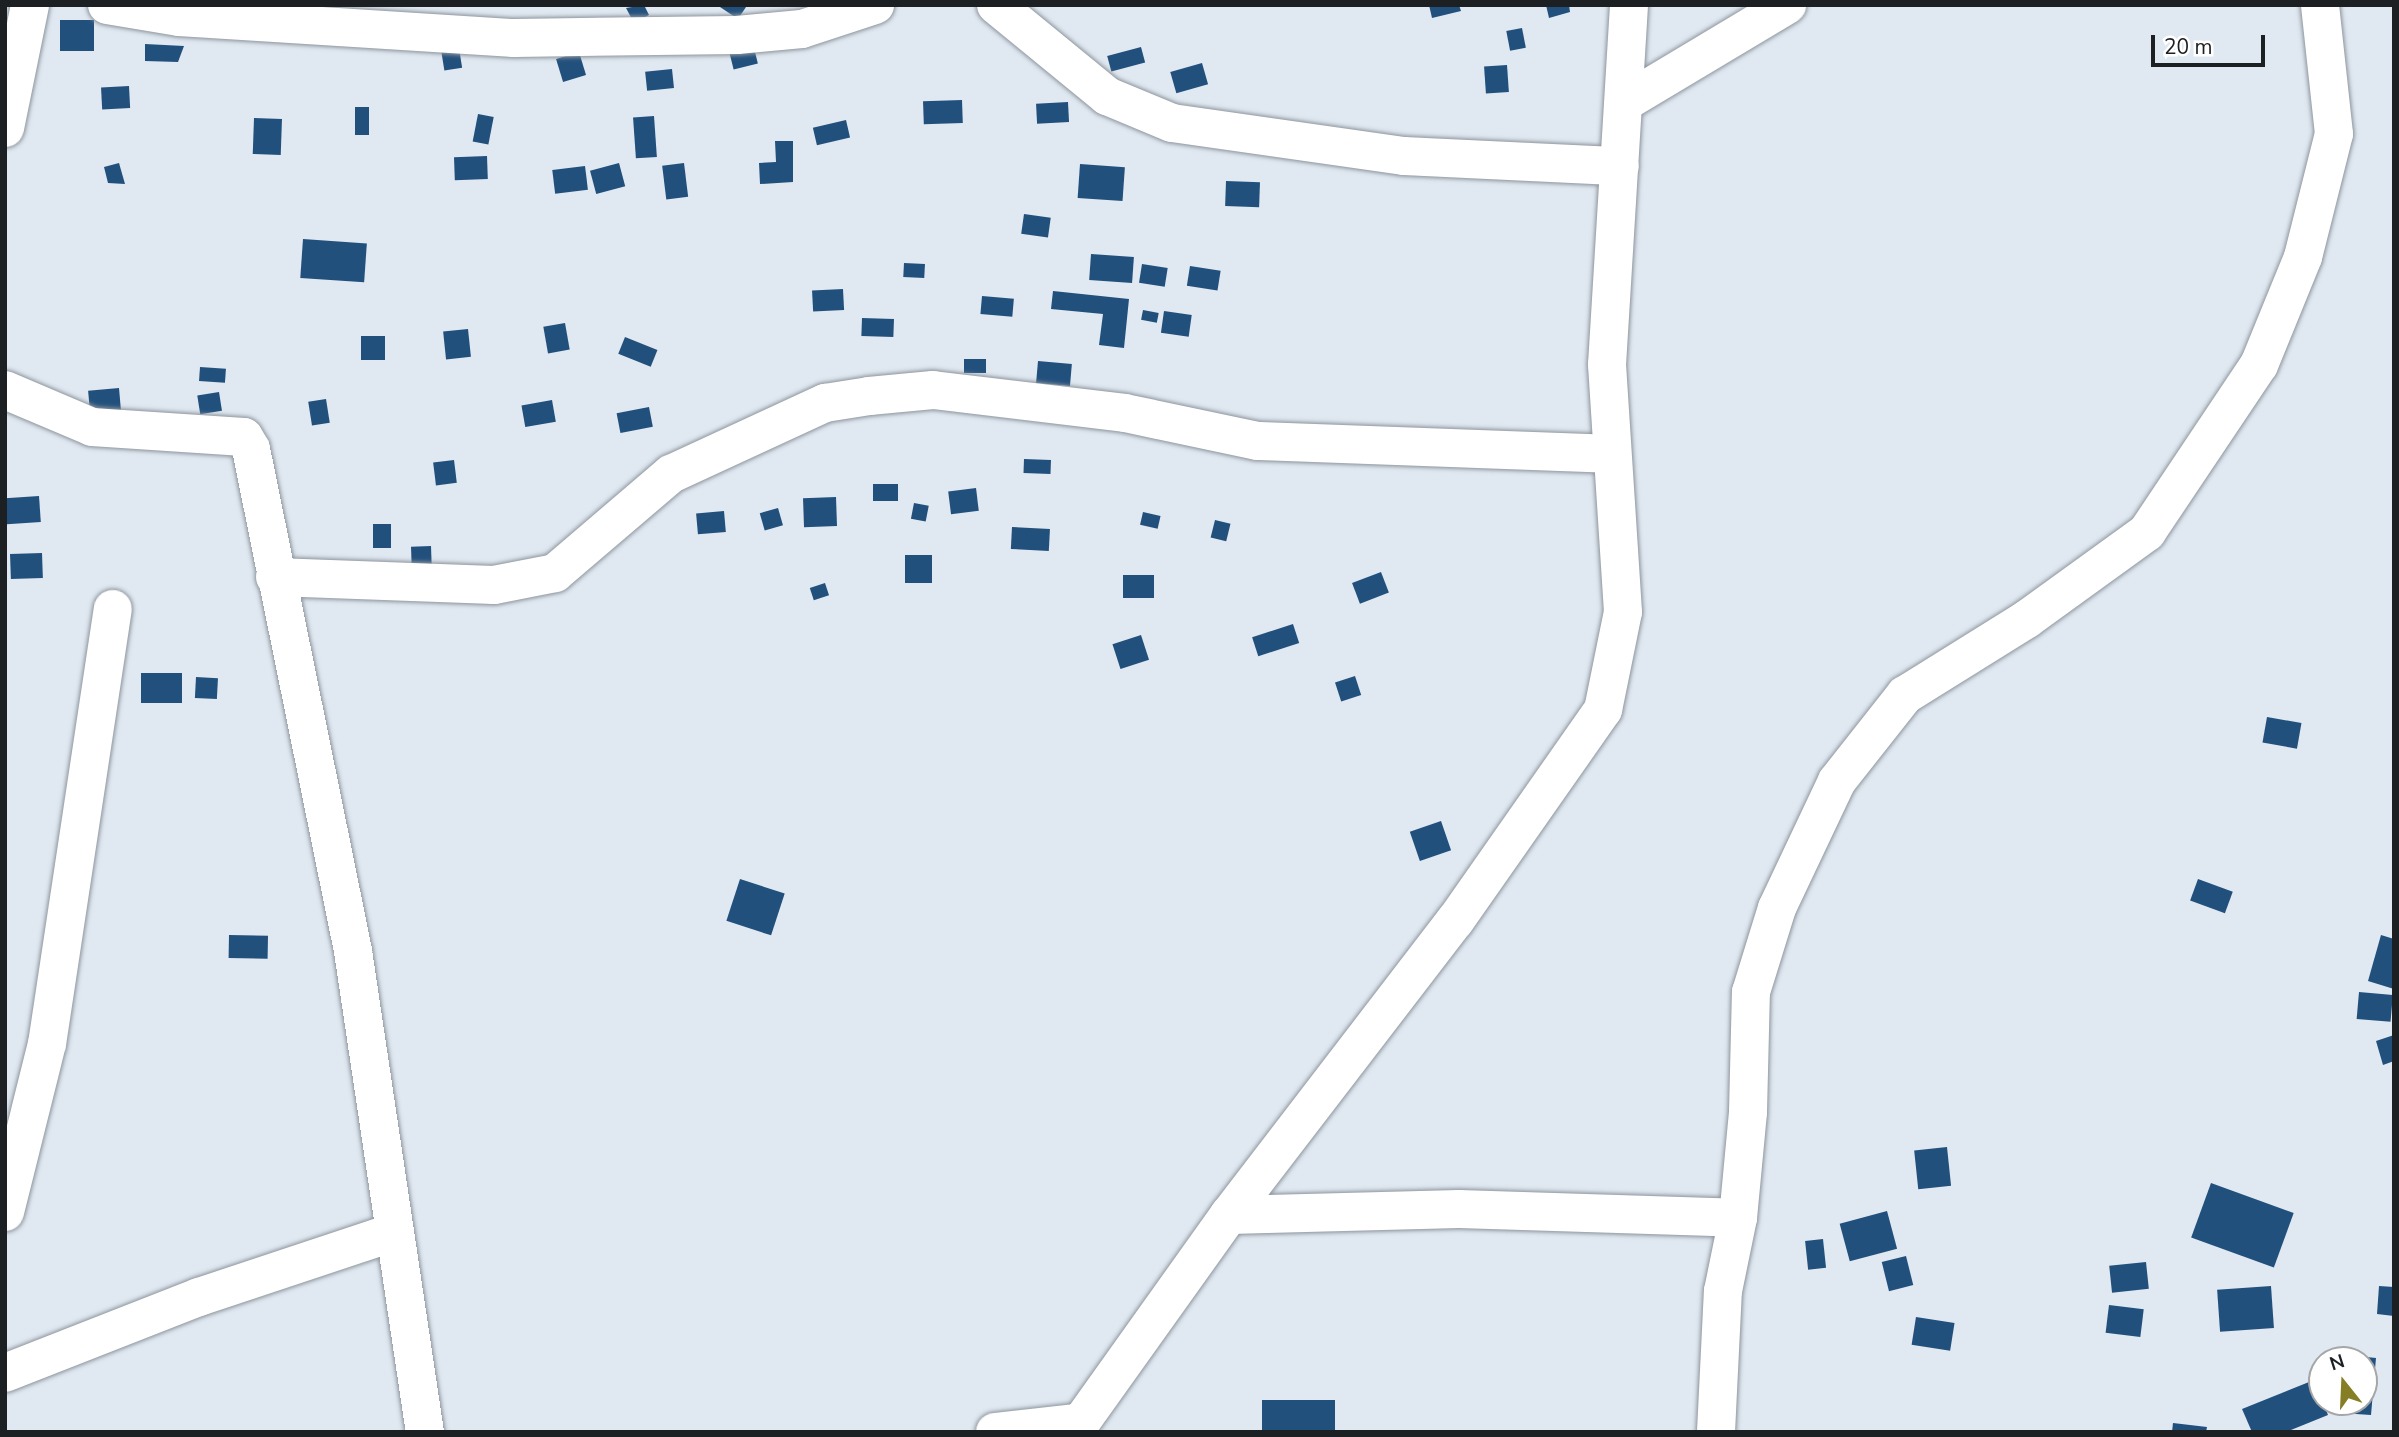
<!DOCTYPE html>
<html>
<head>
<meta charset="utf-8">
<style>
	body { margin:0 }
	#map { position:relative; width:2399px; height:1437px; overflow:hidden; background:#e0e8f1; font-family:"Nunito Sans",sans-serif }
	div>[style] { position:absolute }
	[style*='--x'] { left:calc(var(--x)*1px); top:calc(var(--y)*1px); width:calc(var(--w)*1px); rotate:calc(var(--a)*1deg) }
	.building>* { inset:0; background:#22507d; transform-origin:0 0 }
	.roads { filter:drop-shadow(0 0 2px #8d959d) drop-shadow(0 0 2px #8d959d) }
	.minor>* { height:38px; margin:-19px; padding:0 19px; transform-origin:19px; border-radius:19px; background:#fff }
	span { translate:-50% -50%; white-space:nowrap; text-align:center; line-height:1.15; -webkit-text-stroke:7px #fff; paint-order:stroke }
	.frame { position:absolute; inset:0; border:7px solid #1d2023; pointer-events:none }
	.north { position:absolute; left:2308px; top:1346px; width:70px; height:70px; box-sizing:border-box; background:#fff; border:2px solid #a5a6a7; border-radius:50%; rotate:342deg; font-size:19px; font-weight:700; line-height:28px; text-align:center; color:#1d2023 }
	.north::after { content:''; display:block; margin:auto; width:24px; height:32px; background:#857e25; clip-path:polygon(50% 0,100% 100%,50% 72%,0 100%) }
	.scale { position:absolute; left:2151px; top:35px; width:114px; height:32px; box-sizing:border-box; border:4px solid #1d2023; border-top:0; padding-left:9px; font-size:21px; line-height:24px; white-space:nowrap; color:#1d2023; -webkit-text-stroke:5px #fff; paint-order:stroke }
</style>
</head>
<body>
<div id="map">
	<div class="building">
		<div style="clip-path:polygon(644px 5px,649px 15px,634px 23px,626px 8px)"></div>
		<div style="clip-path:polygon(717px 5px,742px 5px,746px 7px,738px 19px)"></div>
		<div style="clip-path:polygon(1429px 5px,1459px 5px,1461px 11px,1432px 18px)"></div>
		<div style="clip-path:polygon(1546px 5px,1569px 5px,1570px 12px,1549px 18px)"></div>
		<div style="left:60px;top:20px;width:34px;height:31px"></div>
		<div style="left:1522px;top:28px;width:20px;height:16px;rotate:79deg"></div>
		<div style="clip-path:polygon(145px 44px,184px 46px,178px 62px,145px 61px)"></div>
		<div style="left:1141px;top:47px;width:16px;height:35px;rotate:75deg"></div>
		<div style="left:459px;top:48px;width:20px;height:18px;rotate:81deg"></div>
		<div style="left:754px;top:48px;width:16px;height:25px;rotate:76deg"></div>
		<div style="left:579px;top:52px;width:24px;height:24px;rotate:73deg"></div>
		<div style="left:1202px;top:63px;width:22px;height:33px;rotate:74deg"></div>
		<div style="left:1507px;top:65px;width:27px;height:23px;rotate:86deg"></div>
		<div style="left:672px;top:69px;width:19px;height:27px;rotate:84deg"></div>
		<div style="left:129px;top:86px;width:22px;height:28px;rotate:87deg"></div>
		<div style="left:962px;top:100px;width:23px;height:39px;rotate:88deg"></div>
		<div style="left:1068px;top:102px;width:20px;height:32px;rotate:87deg"></div>
		<div style="left:355px;top:107px;width:14px;height:28px"></div>
		<div style="left:478px;top:114px;width:16px;height:28px;rotate:11deg"></div>
		<div style="left:654px;top:116px;width:41px;height:21px;rotate:86deg"></div>
		<div style="left:254px;top:118px;width:28px;height:36px;rotate:2deg"></div>
		<div style="left:846px;top:120px;width:18px;height:34px;rotate:77deg"></div>
		<div style="clip-path:polygon(775px 141px,793px 141px,793px 182px,760px 184px,759px 163px,776px 162px)"></div>
		<div style="left:487px;top:156px;width:23px;height:33px;rotate:88deg"></div>
		<div style="clip-path:polygon(119px 163px,125px 184px,108px 183px,104px 167px)"></div>
		<div style="left:619px;top:163px;width:24px;height:30px;rotate:75deg"></div>
		<div style="left:684px;top:163px;width:34px;height:22px;rotate:83deg"></div>
		<div style="left:1080px;top:164px;width:45px;height:34px;rotate:4deg"></div>
		<div style="left:585px;top:166px;width:24px;height:33px;rotate:83deg"></div>
		<div style="left:1226px;top:181px;width:34px;height:25px;rotate:2deg"></div>
		<div style="left:1024px;top:214px;width:27px;height:20px;rotate:8deg"></div>
		<div style="left:303px;top:239px;width:64px;height:39px;rotate:4deg"></div>
		<div style="left:1091px;top:254px;width:43px;height:26px;rotate:4deg"></div>
		<div style="left:904px;top:263px;width:21px;height:14px;rotate:3deg"></div>
		<div style="left:1142px;top:264px;width:26px;height:19px;rotate:9deg"></div>
		<div style="left:1190px;top:266px;width:31px;height:20px;rotate:9deg"></div>
		<div style="left:843px;top:289px;width:21px;height:31px;rotate:87deg"></div>
		<div style="clip-path:polygon(1053px 291px,1129px 299px,1124px 348px,1099px 345px,1103px 314px,1051px 309px)"></div>
		<div style="left:982px;top:296px;width:32px;height:18px;rotate:5deg"></div>
		<div style="left:1143px;top:310px;width:16px;height:10px;rotate:11deg"></div>
		<div style="left:1164px;top:311px;width:28px;height:22px;rotate:8deg"></div>
		<div style="left:862px;top:318px;width:32px;height:18px;rotate:2deg"></div>
		<div style="left:565px;top:323px;width:27px;height:22px;rotate:80deg"></div>
		<div style="left:468px;top:329px;width:28px;height:25px;rotate:84deg"></div>
		<div style="left:361px;top:336px;width:24px;height:24px"></div>
		<div style="left:625px;top:337px;width:35px;height:18px;rotate:22deg"></div>
		<div style="left:986px;top:359px;width:14px;height:22px;rotate:90deg"></div>
		<div style="left:1038px;top:361px;width:34px;height:22px;rotate:5deg"></div>
		<div style="left:200px;top:367px;width:26px;height:14px;rotate:4deg"></div>
		<div style="left:119px;top:388px;width:23px;height:31px;rotate:85deg"></div>
		<div style="left:219px;top:392px;width:19px;height:22px;rotate:81deg"></div>
		<div style="left:326px;top:399px;width:24px;height:18px;rotate:81deg"></div>
		<div style="left:552px;top:400px;width:22px;height:31px;rotate:80deg"></div>
		<div style="left:649px;top:407px;width:20px;height:33px;rotate:79deg"></div>
		<div style="left:1024px;top:459px;width:27px;height:14px;rotate:2deg"></div>
		<div style="left:454px;top:460px;width:23px;height:21px;rotate:83deg"></div>
		<div style="left:873px;top:484px;width:25px;height:17px"></div>
		<div style="left:976px;top:488px;width:23px;height:28px;rotate:83deg"></div>
		<div style="left:39px;top:496px;width:26px;height:34px;rotate:86deg"></div>
		<div style="left:836px;top:497px;width:29px;height:33px;rotate:88deg"></div>
		<div style="left:914px;top:503px;width:15px;height:16px;rotate:11deg"></div>
		<div style="left:778px;top:508px;width:18px;height:19px;rotate:74deg"></div>
		<div style="left:724px;top:511px;width:21px;height:28px;rotate:85deg"></div>
		<div style="left:1143px;top:512px;width:18px;height:13px;rotate:13deg"></div>
		<div style="left:1215px;top:520px;width:16px;height:18px;rotate:14deg"></div>
		<div style="left:373px;top:524px;width:18px;height:24px"></div>
		<div style="left:1012px;top:527px;width:38px;height:22px;rotate:3deg"></div>
		<div style="left:431px;top:546px;width:27px;height:20px;rotate:88deg"></div>
		<div style="left:42px;top:553px;width:25px;height:32px;rotate:88deg"></div>
		<div style="left:905px;top:555px;width:27px;height:28px"></div>
		<div style="left:1381px;top:572px;width:22px;height:31px;rotate:69deg"></div>
		<div style="left:1123px;top:575px;width:31px;height:23px"></div>
		<div style="left:825px;top:583px;width:13px;height:16px;rotate:72deg"></div>
		<div style="left:1293px;top:624px;width:20px;height:43px;rotate:72deg"></div>
		<div style="left:1141px;top:635px;width:26px;height:30px;rotate:72deg"></div>
		<div style="left:141px;top:673px;width:41px;height:30px"></div>
		<div style="left:1355px;top:676px;width:20px;height:21px;rotate:72deg"></div>
		<div style="left:196px;top:677px;width:22px;height:21px;rotate:3deg"></div>
		<div style="left:2267px;top:717px;width:35px;height:26px;rotate:10deg"></div>
		<div style="left:1441px;top:821px;width:31px;height:33px;rotate:71deg"></div>
		<div style="left:740px;top:879px;width:47px;height:44px;rotate:18deg"></div>
		<div style="left:2198px;top:879px;width:37px;height:23px;rotate:20deg"></div>
		<div style="left:229px;top:935px;width:39px;height:23px;rotate:1deg"></div>
		<div style="clip-path:polygon(2381px 935px,2394px 939px,2394px 989px,2368px 981px)"></div>
		<div style="left:2359px;top:992px;width:34px;height:27px;rotate:5deg"></div>
		<div style="clip-path:polygon(2394px 1035px,2394px 1061px,2383px 1065px,2376px 1041px)"></div>
		<div style="left:1947px;top:1147px;width:39px;height:33px;rotate:84deg"></div>
		<div style="left:2211px;top:1183px;width:88px;height:58px;rotate:20deg"></div>
		<div style="left:1887px;top:1211px;width:39px;height:49px;rotate:75deg"></div>
		<div style="left:1823px;top:1239px;width:29px;height:18px;rotate:84deg"></div>
		<div style="left:1906px;top:1256px;width:30px;height:25px;rotate:76deg"></div>
		<div style="left:2146px;top:1262px;width:27px;height:37px;rotate:84deg"></div>
		<div style="left:2271px;top:1286px;width:42px;height:54px;rotate:86deg"></div>
		<div style="clip-path:polygon(2379px 1286px,2394px 1287px,2394px 1316px,2377px 1314px)"></div>
		<div style="left:2109px;top:1305px;width:35px;height:28px;rotate:7deg"></div>
		<div style="left:1916px;top:1317px;width:39px;height:28px;rotate:9deg"></div>
		<div style="clip-path:polygon(2347px 1355px,2376px 1358px,2371px 1415px,2341px 1413px,2342px 1402px,2364px 1402px,2364px 1360px)"></div>
		<div style="clip-path:polygon(2314px 1380px,2328px 1415px,2286px 1432px,2252px 1432px,2242px 1409px)"></div>
		<div style="left:1335px;top:1400px;width:32px;height:73px;rotate:90deg"></div>
		<div style="clip-path:polygon(2173px 1423px,2207px 1427px,2206px 1432px,2172px 1432px)"></div>
	</div>
	<div class="roads">
		<div class="minor">
			<div style="--x:107;--y:5;--w:73;--a:9.5"></div>
			<div style="--x:179;--y:17;--w:336;--a:3.6"></div>
			<div style="--x:514;--y:38;--w:223;--a:-0.8"></div>
			<div style="--x:737;--y:35;--w:65;--a:-5.3"></div>
			<div style="--x:802;--y:29;--w:77;--a:-18.2"></div>
			<div style="--x:996;--y:5;--w:144;--a:39.3"></div>
			<div style="--x:1107;--y:96;--w:70;--a:22.6"></div>
			<div style="--x:1172;--y:123;--w:234;--a:8.1"></div>
			<div style="--x:1404;--y:156;--w:216;--a:2.7"></div>
			<div style="--x:1625;--y:102;--w:189;--a:-30.9"></div>
			<div style="--x:5;--y:128;--w:126;--a:-78.5"></div>
			<div style="--x:5;--y:390;--w:95;--a:23"></div>
			<div style="--x:92;--y:427;--w:152;--a:3.8"></div>
			<div style="--x:244;--y:437;--w:14;--a:60"></div>
			<div style="--x:251;--y:449;--w:512;--a:78.51"></div>
			<div style="--x:353;--y:951;--w:486;--a:81.5"></div>
			<div style="--x:275;--y:577;--w:219;--a:2.1"></div>
			<div style="--x:494;--y:585;--w:62;--a:-11.1"></div>
			<div style="--x:555;--y:573;--w:153;--a:-40.5"></div>
			<div style="--x:671;--y:474;--w:170;--a:-24.8"></div>
			<div style="--x:825;--y:403;--w:45;--a:-9"></div>
			<div style="--x:869;--y:396;--w:64;--a:-5.4"></div>
			<div style="--x:933;--y:390;--w:193;--a:6.8"></div>
			<div style="--x:1125;--y:413;--w:136;--a:11.9"></div>
			<div style="--x:1258;--y:441;--w:352;--a:2.1"></div>
			<div style="--x:5;--y:1212;--w:173;--a:-76"></div>
			<div style="--x:47;--y:1044;--w:440;--a:-81.4"></div>
			<div style="--x:1229;--y:1215;--w:230;--a:-1.5"></div>
			<div style="--x:1459;--y:1209;--w:279;--a:1.8"></div>
			<div style="--x:5;--y:1373;--w:208;--a:-21.4"></div>
			<div style="--x:199;--y:1297;--w:202;--a:-18.4"></div>
			<div style="--x:995;--y:1432;--w:81;--a:-6.4"></div>
			<div style="--x:1074;--y:1432;--w:267;--a:-54.5"></div>
			<div style="--x:1229;--y:1215;--w:371;--a:-52.5"></div>
			<div style="--x:1455;--y:921;--w:258;--a:-55"></div>
			<div style="--x:1603;--y:710;--w:100;--a:-78.5"></div>
			<div style="--x:1623;--y:612;--w:248;--a:-93.7"></div>
			<div style="--x:1607;--y:365;--w:361;--a:-86.5"></div>
			<div style="--x:1716;--y:1432;--w:141;--a:-87.2"></div>
			<div style="--x:1723;--y:1291;--w:75;--a:-78.4"></div>
			<div style="--x:1738;--y:1218;--w:106;--a:-84.6"></div>
			<div style="--x:1748;--y:1112;--w:120;--a:-88.6"></div>
			<div style="--x:1751;--y:992;--w:88;--a:-72.8"></div>
			<div style="--x:1777;--y:908;--w:140;--a:-64.7"></div>
			<div style="--x:1837;--y:781;--w:110;--a:-51.7"></div>
			<div style="--x:1905;--y:695;--w:144;--a:-31.9"></div>
			<div style="--x:2027;--y:619;--w:148;--a:-35.9"></div>
			<div style="--x:2147;--y:532;--w:201;--a:-56.2"></div>
			<div style="--x:2259;--y:365;--w:117;--a:-67.8"></div>
			<div style="--x:2303;--y:257;--w:127;--a:-75.9"></div>
			<div style="--x:2334;--y:134;--w:130;--a:-96.2"></div>
		</div>
	</div>
	<div class="frame"></div>
	<div class="north">N</div>
	<div class="scale">20 m</div>
</div>
</body>
</html>
